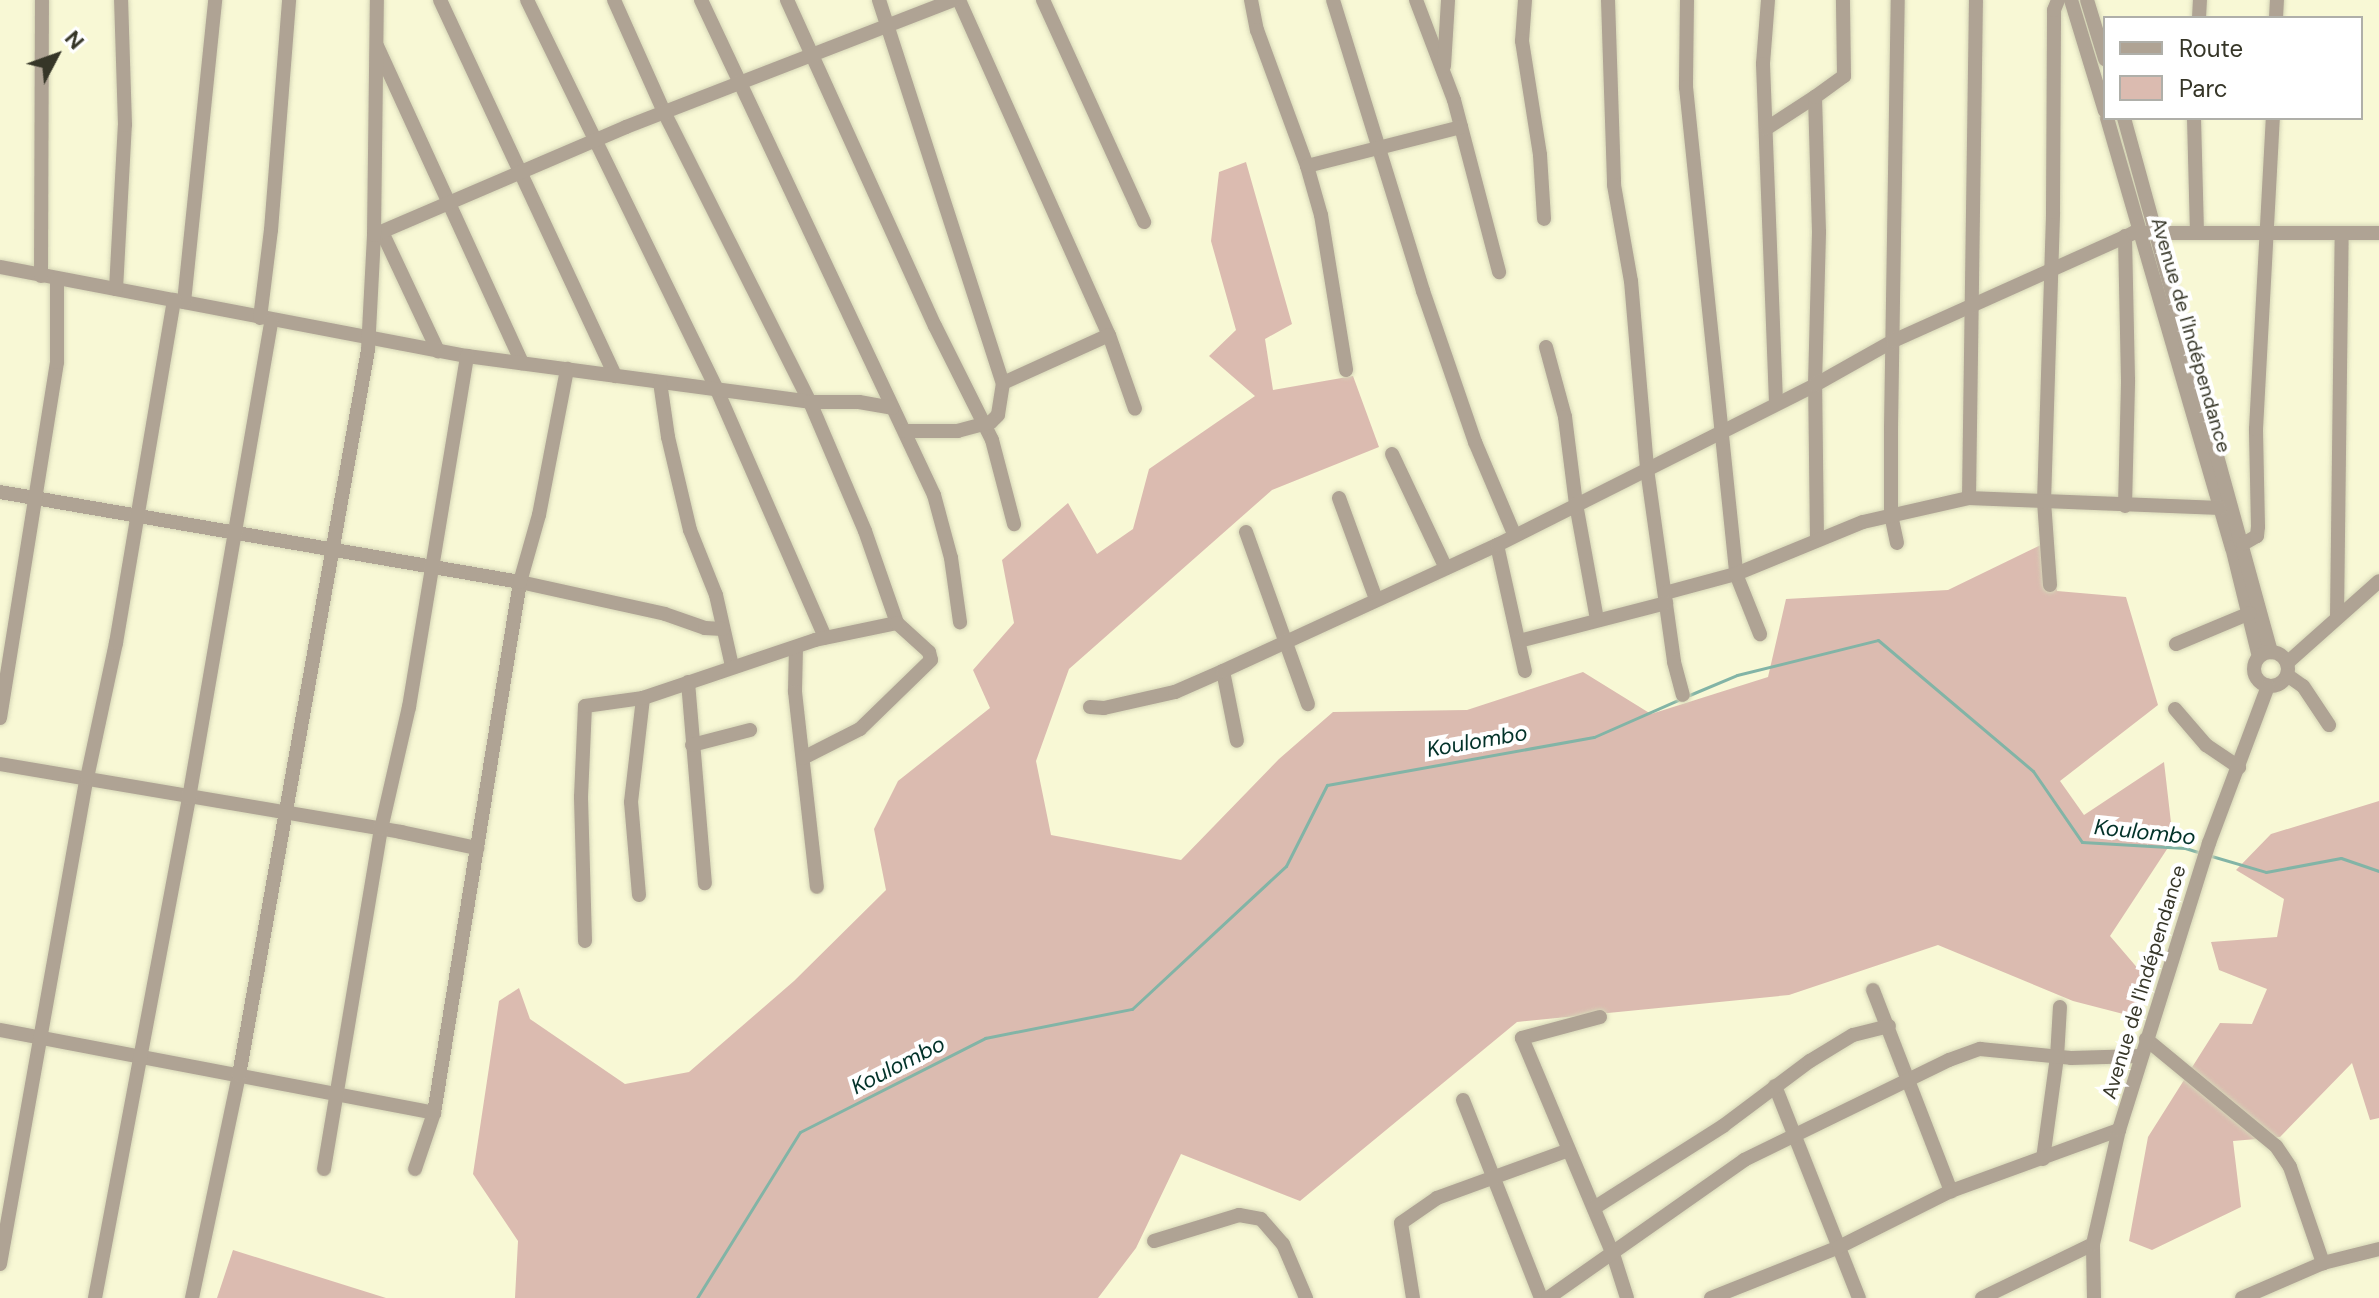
<!DOCTYPE html>
<html>
<head>
<meta charset="utf-8">
<style>
	body { margin:0 }
	#map { position:relative; width:2379px; height:1298px; overflow:hidden; background:#f8f8d5; font-family:"DM Sans",sans-serif }
	div>[style] { position:absolute }
	[style*='--x'] { left:calc(var(--x)*1px); top:calc(var(--y)*1px); width:calc(var(--w)*1px); rotate:calc(var(--a)*1deg) }
	.green>* { inset:0; background:#dbbbb0 }
	.stream>* { height:3px; margin:-1.5px; padding:0 1.5px; transform-origin:1.5px; border-radius:1.5px; background:#82b4a6 }
	.roads { filter:drop-shadow(0 0 2px #d5d5b6) drop-shadow(0 0 2px #d5d5b6) }
	.minor>* { height:14px; margin:-7px; padding:0 7px; transform-origin:7px; border-radius:7px; background:#afa394 }
	.minor>.ring { margin:-7px; padding:0; box-sizing:content-box; background:none; border:14px solid #afa394; border-radius:50% }
	span { translate:-50% -50%; white-space:nowrap; text-align:center; line-height:1.15; -webkit-text-stroke:8px #fff; paint-order:stroke }
	.street-label { font-size:20px; color:#363628 }
	.water-label { font-size:22px; color:#023229; font-style:italic }
	.legend { position:absolute; left:2103px; top:16px; width:260px; height:104px; box-sizing:border-box; background:#fff; border:2px solid #afafa9; margin:0; padding:10px 14px; list-style:none; font-size:24px; color:#363628 }
	.legend li { display:flex; align-items:center; gap:16px; height:40px }
	.legend b { width:40px; border:2px solid #afafa9 }
	.north { position:absolute; left:16px; top:16px; width:80px; height:80px; -webkit-text-stroke:6px #fff; paint-order:stroke; rotate:49deg; font-size:22px; font-weight:700; line-height:32px; text-align:center; color:#363628 }
	.north::after { content:''; display:block; margin:auto; width:28px; height:36px; background:#363628; clip-path:polygon(50% 0,100% 100%,50% 72%,0 100%) }
</style>
</head>
<body>
<div id="map">
	<div class="green">
		<div style="clip-path:polygon(1246px 162px,1292px 324px,1265px 339px,1273px 390px,1353px 376px,1379px 447px,1272px 490px,1069px 669px,1036px 761px,1051px 835px,1181px 860px,1279px 759px,1333px 712px,1467px 710px,1583px 672px,1651px 714px,1768px 677px,1786px 599px,1948px 590px,2049px 541px,2057px 591px,2126px 597px,2158px 705px,2060px 781px,2084px 815px,2164px 762px,2173px 840px,2110px 936px,2146px 978px,2135px 1017px,2073px 1001px,1938px 945px,1789px 995px,1517px 1022px,1300px 1201px,1181px 1154px,1136px 1248px,1098px 1298px,515px 1298px,518px 1241px,473px 1174px,499px 1001px,519px 988px,530px 1019px,625px 1084px,689px 1072px,794px 981px,886px 890px,874px 829px,898px 781px,990px 708px,973px 670px,1014px 623px,1002px 560px,1068px 503px,1097px 554px,1133px 529px,1149px 469px,1255px 396px,1209px 356px,1236px 330px,1211px 241px,1219px 172px)"></div>
		<div style="clip-path:polygon(2379px 801px,2379px 1118px,2370px 1120px,2352px 1063px,2280px 1137px,2233px 1141px,2241px 1207px,2152px 1250px,2129px 1241px,2148px 1137px,2220px 1023px,2252px 1024px,2267px 989px,2219px 970px,2211px 942px,2277px 937px,2284px 899px,2236px 870px,2271px 834px)"></div>
		<div style="clip-path:polygon(233px 1250px,386px 1298px,217px 1298px)"></div>
	</div>
	<div class="stream">
		<div style="--x:1687;--y:696;--w:54;--a:-22.8"></div>
		<div style="--x:1737;--y:675;--w:145;--a:-13.9"></div>
		<div style="--x:1878;--y:640;--w:203;--a:40.2"></div>
		<div style="--x:2033;--y:771;--w:86;--a:55.4"></div>
		<div style="--x:2082;--y:842;--w:103;--a:3.3"></div>
		<div style="--x:2185;--y:848;--w:17;--a:17"></div>
		<div style="--x:2208;--y:855;--w:60;--a:16.3"></div>
		<div style="--x:2266;--y:872;--w:76;--a:-10.6"></div>
		<div style="--x:2341;--y:858;--w:40;--a:18.9"></div>
		<div style="--x:697;--y:1298;--w:195;--a:-58.2"></div>
		<div style="--x:800;--y:1132;--w:208;--a:-26.9"></div>
		<div style="--x:985;--y:1038;--w:150;--a:-11.2"></div>
		<div style="--x:1132;--y:1009;--w:210;--a:-42.9"></div>
		<div style="--x:1286;--y:866;--w:91;--a:-63.2"></div>
		<div style="--x:1327;--y:785;--w:271;--a:-10.2"></div>
		<div style="--x:1594;--y:737;--w:94;--a:-23.8"></div>
	</div>
	<div class="roads">
		<div class="minor">
			<div style="--x:440;--y:0;--w:415;--a:65"></div>
			<div style="--x:527;--y:0;--w:434;--a:64"></div>
			<div style="--x:717;--y:390;--w:270;--a:66.4"></div>
			<div style="--x:614;--y:0;--w:123;--a:65.9"></div>
			<div style="--x:664;--y:112;--w:325;--a:63.3"></div>
			<div style="--x:810;--y:402;--w:140;--a:66.9"></div>
			<div style="--x:865;--y:531;--w:97;--a:70.8"></div>
			<div style="--x:701;--y:0;--w:547;--a:64.79"></div>
			<div style="--x:934;--y:495;--w:65;--a:74.9"></div>
			<div style="--x:951;--y:558;--w:65;--a:82"></div>
			<div style="--x:787;--y:0;--w:358;--a:65.6"></div>
			<div style="--x:935;--y:326;--w:127;--a:63.4"></div>
			<div style="--x:992;--y:440;--w:87;--a:75.3"></div>
			<div style="--x:879;--y:0;--w:403;--a:72.1"></div>
			<div style="--x:1003;--y:383;--w:32;--a:99"></div>
			<div style="--x:998;--y:415;--w:10;--a:135"></div>
			<div style="--x:991;--y:422;--w:34;--a:165"></div>
			<div style="--x:958;--y:431;--w:53;--a:180"></div>
			<div style="--x:959;--y:0;--w:367;--a:65.9"></div>
			<div style="--x:1109;--y:335;--w:78;--a:70.6"></div>
			<div style="--x:1043;--y:0;--w:244;--a:65.5"></div>
			<div style="--x:1251;--y:0;--w:31;--a:79"></div>
			<div style="--x:1257;--y:30;--w:145;--a:69.8"></div>
			<div style="--x:1307;--y:166;--w:51;--a:74.1"></div>
			<div style="--x:1321;--y:215;--w:157;--a:80.8"></div>
			<div style="--x:1333;--y:0;--w:305;--a:72.8"></div>
			<div style="--x:1423;--y:291;--w:160;--a:71"></div>
			<div style="--x:1475;--y:442;--w:100;--a:67"></div>
			<div style="--x:1416;--y:0;--w:107;--a:69.2"></div>
			<div style="--x:1454;--y:100;--w:178;--a:75.3"></div>
			<div style="--x:1525;--y:0;--w:41;--a:94.2"></div>
			<div style="--x:1522;--y:41;--w:115;--a:81"></div>
			<div style="--x:1540;--y:155;--w:64;--a:86.4"></div>
			<div style="--x:1608;--y:0;--w:185;--a:88.1"></div>
			<div style="--x:1614;--y:185;--w:97;--a:80"></div>
			<div style="--x:1631;--y:281;--w:189;--a:85.1"></div>
			<div style="--x:1647;--y:469;--w:195;--a:82"></div>
			<div style="--x:1674;--y:662;--w:34;--a:75"></div>
			<div style="--x:1687;--y:0;--w:87;--a:90.7"></div>
			<div style="--x:1686;--y:87;--w:490;--a:84.1"></div>
			<div style="--x:1736;--y:574;--w:65;--a:68.2"></div>
			<div style="--x:1768;--y:0;--w:64;--a:94.5"></div>
			<div style="--x:1763;--y:64;--w:339;--a:87.8"></div>
			<div style="--x:2071;--y:0;--w:116;--a:73"></div>
			<div style="--x:2087;--y:0;--w:62;--a:73"></div>
			<div style="--x:2199;--y:18;--w:18;--a:-87"></div>
			<div style="--x:2276;--y:18;--w:18;--a:-87"></div>
			<div style="--x:377;--y:46;--w:349;--a:65.4"></div>
			<div style="--x:1444;--y:66;--w:66;--a:-86.5"></div>
			<div style="--x:2107;--y:118;--w:447;--a:73.8"></div>
			<div style="--x:2232;--y:547;--w:113;--a:76.2"></div>
			<div style="--x:2124;--y:118;--w:554;--a:74.61"></div>
			<div style="--x:2194;--y:118;--w:113;--a:88.5"></div>
			<div style="--x:1767;--y:128;--w:57;--a:-32.9"></div>
			<div style="--x:1307;--y:166;--w:159;--a:-14.2"></div>
			<div style="--x:382;--y:232;--w:132;--a:64.8"></div>
			<div style="--x:374;--y:235;--w:274;--a:-23.2"></div>
			<div style="--x:626;--y:127;--w:352;--a:-21.2"></div>
			<div style="--x:0;--y:267;--w:475;--a:10.8"></div>
			<div style="--x:467;--y:356;--w:346;--a:7.6"></div>
			<div style="--x:810;--y:402;--w:49;--a:0"></div>
			<div style="--x:859;--y:402;--w:34;--a:10"></div>
			<div style="--x:41;--y:276;--w:276;--a:-89.8"></div>
			<div style="--x:116;--y:289;--w:164;--a:-86.9"></div>
			<div style="--x:125;--y:125;--w:125;--a:-91.8"></div>
			<div style="--x:184;--y:302;--w:304;--a:-84.1"></div>
			<div style="--x:260;--y:318;--w:89;--a:-82.9"></div>
			<div style="--x:271;--y:230;--w:231;--a:-85.5"></div>
			<div style="--x:1546;--y:347;--w:73;--a:74.8"></div>
			<div style="--x:1565;--y:417;--w:88;--a:82.8"></div>
			<div style="--x:1576;--y:504;--w:117;--a:79.7"></div>
			<div style="--x:660;--y:382;--w:56;--a:81.7"></div>
			<div style="--x:668;--y:437;--w:96;--a:76.7"></div>
			<div style="--x:690;--y:530;--w:70;--a:68.2"></div>
			<div style="--x:716;--y:595;--w:73;--a:77.3"></div>
			<div style="--x:1003;--y:383;--w:116;--a:-24.4"></div>
			<div style="--x:1392;--y:454;--w:126;--a:64.7"></div>
			<div style="--x:0;--y:492;--w:528;--a:9.82"></div>
			<div style="--x:520;--y:582;--w:148;--a:12.4"></div>
			<div style="--x:665;--y:614;--w:42;--a:19.3"></div>
			<div style="--x:705;--y:628;--w:18;--a:3"></div>
			<div style="--x:1339;--y:498;--w:108;--a:69.9"></div>
			<div style="--x:1969;--y:498;--w:498;--a:-89.2"></div>
			<div style="--x:2125;--y:506;--w:126;--a:-88.6"></div>
			<div style="--x:2128;--y:380;--w:144;--a:-91.2"></div>
			<div style="--x:1246;--y:532;--w:183;--a:70.2"></div>
			<div style="--x:1817;--y:539;--w:154;--a:-90.7"></div>
			<div style="--x:1815;--y:385;--w:153;--a:-88.5"></div>
			<div style="--x:1819;--y:232;--w:135;--a:-91.7"></div>
			<div style="--x:1815;--y:97;--w:36;--a:-36"></div>
			<div style="--x:1844;--y:76;--w:76;--a:-90.8"></div>
			<div style="--x:1897;--y:543;--w:30;--a:-102"></div>
			<div style="--x:1891;--y:514;--w:86;--a:-90"></div>
			<div style="--x:1891;--y:428;--w:428;--a:-89.1"></div>
			<div style="--x:2243;--y:544;--w:16;--a:-30"></div>
			<div style="--x:2257;--y:536;--w:9;--a:-84"></div>
			<div style="--x:2258;--y:527;--w:98;--a:-91.2"></div>
			<div style="--x:2256;--y:429;--w:311;--a:-86.9"></div>
			<div style="--x:1497;--y:545;--w:129;--a:77.5"></div>
			<div style="--x:2050;--y:585;--w:83;--a:-94.1"></div>
			<div style="--x:2044;--y:502;--w:290;--a:-88.2"></div>
			<div style="--x:2053;--y:212;--w:202;--a:-89.7"></div>
			<div style="--x:2054;--y:10;--w:11;--a:-68"></div>
			<div style="--x:1665;--y:593;--w:73;--a:-15"></div>
			<div style="--x:1736;--y:574;--w:137;--a:-22.3"></div>
			<div style="--x:1863;--y:522;--w:109;--a:-12.8"></div>
			<div style="--x:1969;--y:498;--w:251;--a:2.3"></div>
			<div style="--x:2337;--y:617;--w:384;--a:-89.3"></div>
			<div style="--x:1519;--y:641;--w:152;--a:-14.5"></div>
			<div style="--x:2176;--y:644;--w:80;--a:-22.7"></div>
			<div style="--x:796;--y:647;--w:45;--a:91.3"></div>
			<div style="--x:795;--y:692;--w:196;--a:83.6"></div>
			<div class="ring" style="left:2254px;top:652px;width:20px;height:20px"></div>
			<div style="--x:2287;--y:663;--w:123;--a:-41.7"></div>
			<div style="--x:1223;--y:671;--w:71;--a:78.7"></div>
			<div style="--x:2287;--y:675;--w:19;--a:35"></div>
			<div style="--x:2303;--y:686;--w:47;--a:56.3"></div>
			<div style="--x:688;--y:682;--w:202;--a:85.2"></div>
			<div style="--x:1090;--y:707;--w:14;--a:4"></div>
			<div style="--x:1104;--y:708;--w:73;--a:-12.7"></div>
			<div style="--x:1175;--y:692;--w:52;--a:-23.6"></div>
			<div style="--x:1223;--y:671;--w:302;--a:-24.7"></div>
			<div style="--x:1497;--y:545;--w:356;--a:-26.7"></div>
			<div style="--x:1815;--y:385;--w:90;--a:-29.4"></div>
			<div style="--x:1893;--y:341;--w:263;--a:-24.2"></div>
			<div style="--x:2133;--y:233;--w:246;--a:0"></div>
			<div style="--x:2175;--y:709;--w:48;--a:49.3"></div>
			<div style="--x:2206;--y:745;--w:40;--a:34"></div>
			<div style="--x:0;--y:718;--w:361;--a:-80.9"></div>
			<div style="--x:57;--y:362;--w:83;--a:-90"></div>
			<div style="--x:692;--y:745;--w:60;--a:-14.5"></div>
			<div style="--x:0;--y:764;--w:407;--a:9.6"></div>
			<div style="--x:401;--y:832;--w:78;--a:11.9"></div>
			<div style="--x:639;--y:895;--w:93;--a:-94.9"></div>
			<div style="--x:631;--y:802;--w:105;--a:-83.4"></div>
			<div style="--x:585;--y:941;--w:144;--a:-91.6"></div>
			<div style="--x:581;--y:797;--w:91;--a:-87.5"></div>
			<div style="--x:585;--y:706;--w:59;--a:-7.9"></div>
			<div style="--x:643;--y:698;--w:182;--a:-18.6"></div>
			<div style="--x:815;--y:640;--w:84;--a:-11.7"></div>
			<div style="--x:897;--y:623;--w:43;--a:42.2"></div>
			<div style="--x:929;--y:652;--w:8;--a:76"></div>
			<div style="--x:931;--y:660;--w:99;--a:135.8"></div>
			<div style="--x:860;--y:729;--w:64;--a:153"></div>
			<div style="--x:1873;--y:990;--w:216;--a:68.8"></div>
			<div style="--x:1600;--y:1017;--w:81;--a:164.9"></div>
			<div style="--x:1522;--y:1038;--w:234;--a:67.2"></div>
			<div style="--x:1613;--y:1254;--w:46;--a:72.3"></div>
			<div style="--x:0;--y:1030;--w:442;--a:10.8"></div>
			<div style="--x:2146;--y:1039;--w:168;--a:39.5"></div>
			<div style="--x:2276;--y:1146;--w:25;--a:56"></div>
			<div style="--x:2290;--y:1167;--w:102;--a:71"></div>
			<div style="--x:1775;--y:1086;--w:228;--a:68.4"></div>
			<div style="--x:1463;--y:1100;--w:213;--a:68.5"></div>
			<div style="--x:2043;--y:1159;--w:103;--a:-82.2"></div>
			<div style="--x:2057;--y:1057;--w:50;--a:-86.6"></div>
			<div style="--x:324;--y:1169;--w:345;--a:-80.5"></div>
			<div style="--x:381;--y:829;--w:125;--a:-77.1"></div>
			<div style="--x:409;--y:707;--w:356;--a:-80.6"></div>
			<div style="--x:415;--y:1169;--w:59;--a:-71.3"></div>
			<div style="--x:434;--y:1113;--w:538;--a:-80.8"></div>
			<div style="--x:520;--y:582;--w:70;--a:-74.2"></div>
			<div style="--x:539;--y:515;--w:149;--a:-79.1"></div>
			<div style="--x:1594;--y:1208;--w:153;--a:-32.4"></div>
			<div style="--x:1723;--y:1126;--w:109;--a:-36.8"></div>
			<div style="--x:1810;--y:1061;--w:50;--a:-31.2"></div>
			<div style="--x:1853;--y:1035;--w:37;--a:-14"></div>
			<div style="--x:1154;--y:1241;--w:89;--a:-17"></div>
			<div style="--x:1239;--y:1215;--w:22;--a:10"></div>
			<div style="--x:1261;--y:1219;--w:33;--a:49"></div>
			<div style="--x:1283;--y:1244;--w:59;--a:66.9"></div>
			<div style="--x:0;--y:1264;--w:494;--a:-79.9"></div>
			<div style="--x:87;--y:778;--w:138;--a:-77.9"></div>
			<div style="--x:116;--y:643;--w:348;--a:-80.4"></div>
			<div style="--x:95;--y:1298;--w:509;--a:-79.35"></div>
			<div style="--x:189;--y:798;--w:484;--a:-80.2"></div>
			<div style="--x:192;--y:1298;--w:228;--a:-78.1"></div>
			<div style="--x:239;--y:1075;--w:736;--a:-79.91"></div>
			<div style="--x:368;--y:350;--w:115;--a:-87"></div>
			<div style="--x:374;--y:235;--w:235;--a:-89.3"></div>
			<div style="--x:1413;--y:1298;--w:76;--a:-99.1"></div>
			<div style="--x:1401;--y:1223;--w:44;--a:-34.8"></div>
			<div style="--x:1437;--y:1198;--w:140;--a:-20"></div>
			<div style="--x:1548;--y:1298;--w:240;--a:-35.1"></div>
			<div style="--x:1744;--y:1160;--w:228;--a:-26"></div>
			<div style="--x:1949;--y:1060;--w:33;--a:-20"></div>
			<div style="--x:1980;--y:1049;--w:91;--a:5.6"></div>
			<div style="--x:2071;--y:1058;--w:69;--a:-1.7"></div>
			<div style="--x:1711;--y:1298;--w:138;--a:-21.7"></div>
			<div style="--x:1839;--y:1247;--w:125;--a:-26.6"></div>
			<div style="--x:1951;--y:1191;--w:179;--a:-20"></div>
			<div style="--x:1982;--y:1298;--w:123;--a:-25.9"></div>
			<div style="--x:2094;--y:1298;--w:54;--a:-91.1"></div>
			<div style="--x:2093;--y:1244;--w:117;--a:-77.2"></div>
			<div style="--x:2119;--y:1130;--w:301;--a:-72.6"></div>
			<div style="--x:2209;--y:843;--w:168;--a:-69.4"></div>
			<div style="--x:2242;--y:1298;--w:88;--a:-23.4"></div>
			<div style="--x:2323;--y:1263;--w:58;--a:-14"></div>
		</div>
	</div>
	<div class="street-label">
		<span style="left:2191px;top:335px;rotate:74deg">Avenue de l'Indépendance</span>
		<span style="left:2144px;top:982px;rotate:-73deg">Avenue de l'Indépendance</span>
	</div>
	<div class="water-label">
		<span style="left:1477px;top:741px;rotate:-10deg">Koulombo</span>
		<span style="left:2145px;top:832px;rotate:6deg">Koulombo</span>
		<span style="left:898px;top:1065px;rotate:-27deg">Koulombo</span>
	</div>
	<ul class="legend">
	<li><b style="height:10px;background:#afa394"></b>Route</li>
	<li><b style="height:22px;background:#dbbbb0"></b>Parc</li>
	</ul>
	<div class="north">N</div>
</div>
</body>
</html>
